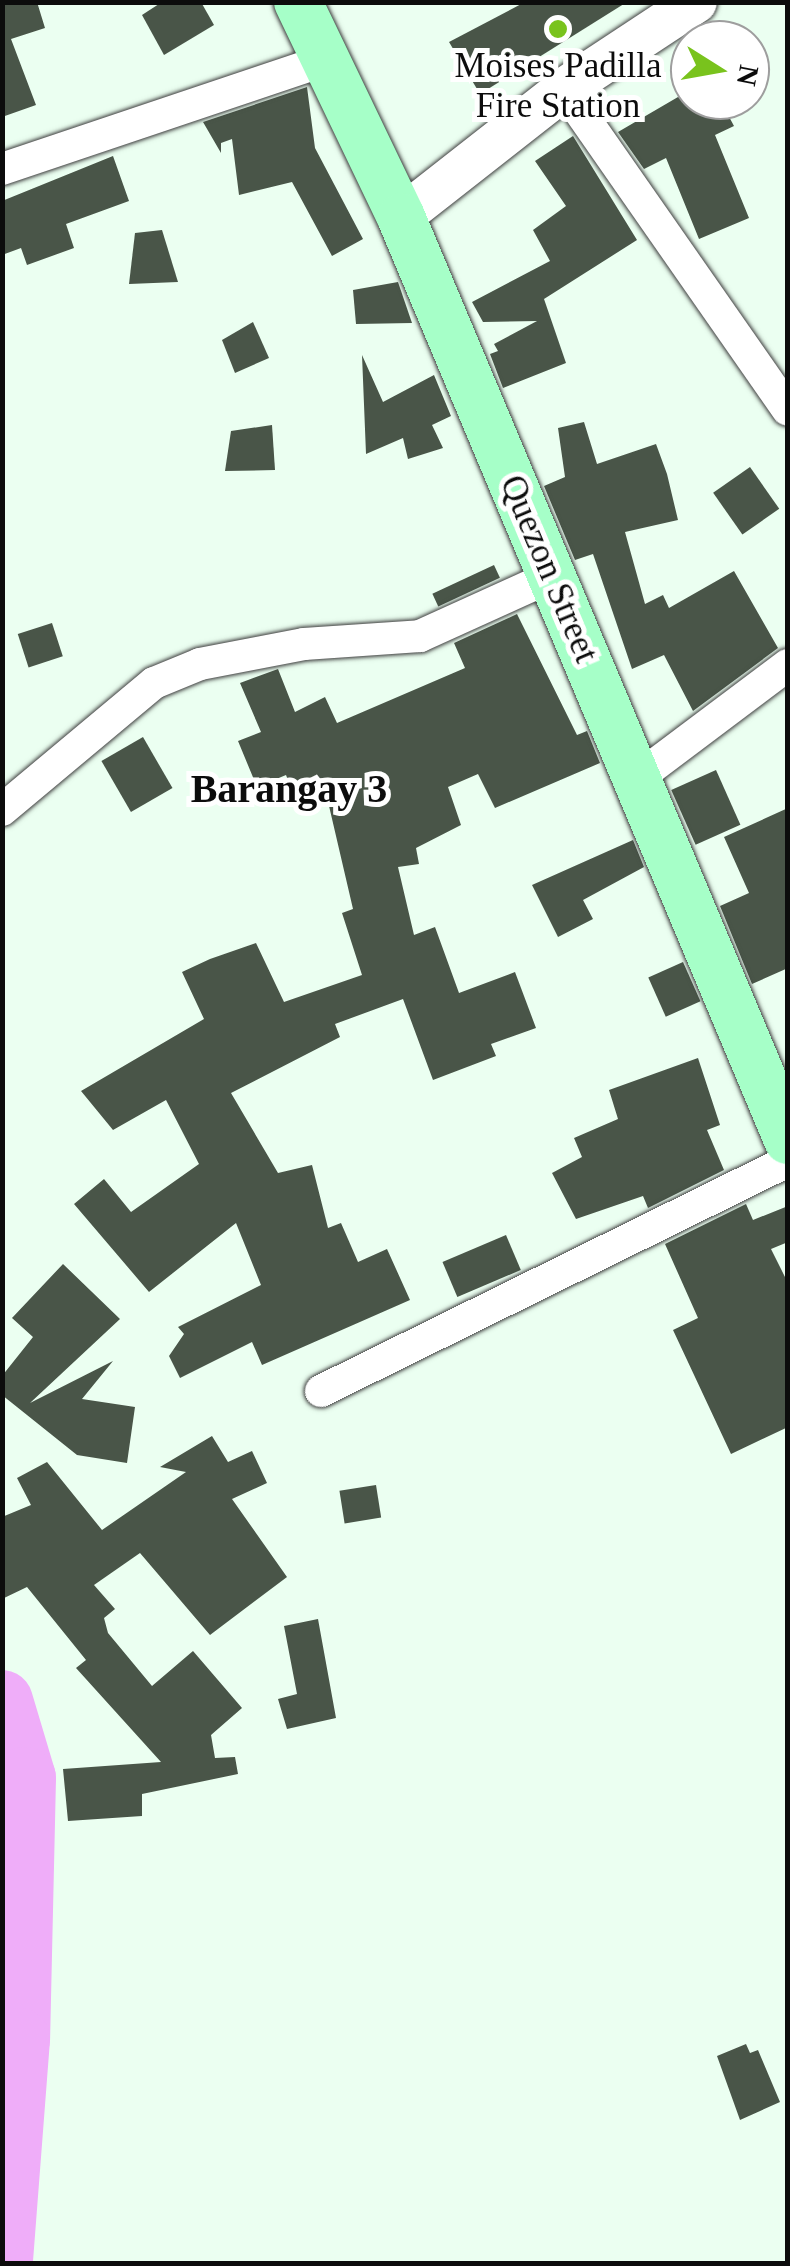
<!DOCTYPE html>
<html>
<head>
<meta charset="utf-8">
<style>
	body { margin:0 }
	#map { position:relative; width:790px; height:2266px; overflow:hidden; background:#ebfff1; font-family:Georgia,serif }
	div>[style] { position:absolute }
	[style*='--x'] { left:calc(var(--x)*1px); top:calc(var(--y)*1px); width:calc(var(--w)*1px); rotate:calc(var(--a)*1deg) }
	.river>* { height:62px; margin:-31px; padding:0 31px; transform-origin:31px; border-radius:31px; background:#efadf9 }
	.building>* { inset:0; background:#495548; transform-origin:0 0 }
	.roads { filter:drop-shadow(0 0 2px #3f3f3f) drop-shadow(0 0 2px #3f3f3f) }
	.minor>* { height:32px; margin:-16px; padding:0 16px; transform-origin:16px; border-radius:16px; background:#fff }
	.tertiary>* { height:42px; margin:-21px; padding:0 21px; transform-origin:21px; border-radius:21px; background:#fff }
	.secondary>* { height:48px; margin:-24px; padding:0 24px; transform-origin:24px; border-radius:24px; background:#a6ffc8 }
	.dots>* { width:28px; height:28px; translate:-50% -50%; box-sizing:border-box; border:5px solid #fff; border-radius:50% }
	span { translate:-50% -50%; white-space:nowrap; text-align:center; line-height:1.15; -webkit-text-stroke:10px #fff; paint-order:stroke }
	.poi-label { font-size:35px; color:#0c0c0c }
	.street-label { font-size:35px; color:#0c0c0c }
	.quarter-label { font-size:40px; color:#0c0c0c; font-weight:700 }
	.frame { position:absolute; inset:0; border:5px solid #0c0c0c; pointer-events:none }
	.north { position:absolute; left:670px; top:20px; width:100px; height:100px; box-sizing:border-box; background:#fff; border:2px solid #9e9e9e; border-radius:50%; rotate:101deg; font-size:28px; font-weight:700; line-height:40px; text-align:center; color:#0c0c0c }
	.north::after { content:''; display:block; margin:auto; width:35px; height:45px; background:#79c31d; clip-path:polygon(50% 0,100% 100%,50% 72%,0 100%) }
</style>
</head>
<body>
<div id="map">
	<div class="river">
		<div style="--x:2;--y:1701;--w:80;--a:73.4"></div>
		<div style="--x:25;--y:1778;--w:261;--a:91.3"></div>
		<div style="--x:19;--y:2039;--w:223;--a:94.4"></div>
	</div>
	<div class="building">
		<div style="clip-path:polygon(2px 2px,37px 2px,45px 28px,11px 39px,36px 105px,2px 117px)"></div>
		<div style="clip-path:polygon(162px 2px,201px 2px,214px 25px,164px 55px,142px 15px)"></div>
		<div style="clip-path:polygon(525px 2px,627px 2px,480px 94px,449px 42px)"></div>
		<div style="clip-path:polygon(307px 87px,315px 148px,363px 239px,332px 256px,292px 182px,239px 195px,232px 139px,221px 143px,221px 153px,203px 122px)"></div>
		<div style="clip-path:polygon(690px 90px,690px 100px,720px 100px,734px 126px,715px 135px,749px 218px,699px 239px,666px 158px,644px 169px,618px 132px)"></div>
		<div style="clip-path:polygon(573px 136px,637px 240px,544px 299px,566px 363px,503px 388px,490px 354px,498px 351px,494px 344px,537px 321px,483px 322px,472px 302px,550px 261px,533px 230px,566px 206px,535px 161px)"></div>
		<div style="clip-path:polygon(113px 156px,129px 201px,66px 224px,74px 248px,27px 265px,21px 248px,2px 255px,2px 201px)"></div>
		<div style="clip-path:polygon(162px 230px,178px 282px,129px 284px,135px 233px)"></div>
		<div style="clip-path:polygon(398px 282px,412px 323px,356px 324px,353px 290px)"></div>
		<div style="clip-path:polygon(253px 322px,269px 358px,235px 373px,222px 340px)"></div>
		<div style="clip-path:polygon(362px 355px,383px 402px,434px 375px,451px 416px,432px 425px,443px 448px,408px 459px,403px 438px,366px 454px)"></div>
		<div style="clip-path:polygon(584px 422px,597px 464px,656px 444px,667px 474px,678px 520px,625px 532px,645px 604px,663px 595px,669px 608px,734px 571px,778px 648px,693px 711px,664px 655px,632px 669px,593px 554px,575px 560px,544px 486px,565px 477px,558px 428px)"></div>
		<div style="clip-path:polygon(272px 425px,275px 470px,225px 471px,231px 431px)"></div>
		<div style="left:750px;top:467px;width:51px;height:45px;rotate:55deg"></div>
		<div style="left:494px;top:565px;width:14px;height:68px;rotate:65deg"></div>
		<div style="clip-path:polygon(517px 614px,577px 735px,587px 731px,600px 763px,495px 808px,478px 774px,448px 787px,461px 825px,416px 848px,419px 864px,398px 867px,414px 935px,435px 927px,459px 993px,515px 972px,536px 1028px,491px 1044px,496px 1056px,433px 1080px,403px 999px,335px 1024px,340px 1037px,231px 1093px,278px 1173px,312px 1165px,328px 1228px,341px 1223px,358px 1262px,387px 1249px,410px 1300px,262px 1365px,252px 1342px,180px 1378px,169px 1356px,184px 1334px,178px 1327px,261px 1285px,236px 1223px,149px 1292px,74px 1204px,104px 1179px,131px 1212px,199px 1164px,166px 1100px,113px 1130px,81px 1091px,204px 1019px,182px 972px,210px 959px,256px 943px,284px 1002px,362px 975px,342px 913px,353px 909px,326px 793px,297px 804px,286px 775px,257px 787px,238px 741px,261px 732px,240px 683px,278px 669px,295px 712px,325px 697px,337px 723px,465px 668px,454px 643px)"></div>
		<div style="left:52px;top:623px;width:35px;height:36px;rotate:72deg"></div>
		<div style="left:143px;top:737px;width:59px;height:48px;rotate:60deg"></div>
		<div style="left:716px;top:770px;width:60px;height:49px;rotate:66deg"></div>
		<div style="clip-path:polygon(788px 808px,788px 968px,752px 984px,720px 906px,749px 893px,724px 837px)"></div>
		<div style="clip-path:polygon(633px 840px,644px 867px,583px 900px,593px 919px,558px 937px,532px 885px)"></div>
		<div style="left:683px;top:962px;width:43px;height:38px;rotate:66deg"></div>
		<div style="clip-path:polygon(698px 1058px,720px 1125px,707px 1130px,724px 1170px,648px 1208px,643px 1196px,576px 1219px,552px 1173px,582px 1157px,574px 1138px,618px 1119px,609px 1090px)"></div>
		<div style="clip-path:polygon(746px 1204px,753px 1220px,788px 1206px,788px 1242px,771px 1249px,788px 1283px,788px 1427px,731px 1454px,673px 1330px,698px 1318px,665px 1244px)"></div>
		<div style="left:506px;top:1235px;width:38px;height:69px;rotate:67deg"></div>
		<div style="clip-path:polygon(63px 1264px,120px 1319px,30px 1403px,113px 1361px,82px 1399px,135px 1407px,127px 1463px,77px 1455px,2px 1395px,2px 1376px,33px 1337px,12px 1318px)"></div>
		<div style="clip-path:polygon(212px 1436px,228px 1462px,252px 1451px,267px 1483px,232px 1499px,287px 1577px,210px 1635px,140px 1553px,94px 1585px,115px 1609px,104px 1618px,108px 1633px,152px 1686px,193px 1651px,242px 1708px,211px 1735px,215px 1758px,235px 1757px,238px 1774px,142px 1794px,142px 1816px,68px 1821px,63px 1769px,161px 1762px,76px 1668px,86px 1660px,27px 1587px,2px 1599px,2px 1517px,31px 1505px,17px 1478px,47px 1462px,102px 1530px,186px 1472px,160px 1467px)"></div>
		<div style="left:376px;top:1485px;width:33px;height:37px;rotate:81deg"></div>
		<div style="clip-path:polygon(318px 1619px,336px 1718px,287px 1729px,278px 1699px,297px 1694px,284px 1626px)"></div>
		<div style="clip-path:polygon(746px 2044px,750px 2053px,758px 2050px,780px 2102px,740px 2120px,717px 2056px)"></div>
	</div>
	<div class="roads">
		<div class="minor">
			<div style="--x:564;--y:89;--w:391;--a:55.1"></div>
			<div style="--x:2;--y:169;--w:341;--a:-18.6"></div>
			<div style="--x:640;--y:776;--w:185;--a:-36.9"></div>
			<div style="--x:2;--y:810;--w:198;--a:-39.9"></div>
			<div style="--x:154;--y:683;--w:50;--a:-22.4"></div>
			<div style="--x:200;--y:664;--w:106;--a:-10.9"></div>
			<div style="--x:304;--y:644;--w:116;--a:-3.9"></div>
			<div style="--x:420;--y:636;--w:143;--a:-24.4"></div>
			<div style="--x:321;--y:1391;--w:521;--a:-26.22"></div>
		</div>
		<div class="tertiary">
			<div style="--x:401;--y:217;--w:207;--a:-38.1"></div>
			<div style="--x:564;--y:89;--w:158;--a:-33.4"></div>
		</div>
		<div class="secondary">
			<div style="--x:298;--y:2;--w:238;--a:64.4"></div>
			<div style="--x:401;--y:217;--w:1001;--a:67.25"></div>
		</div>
	</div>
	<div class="dots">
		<div style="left:558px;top:29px;background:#79c31d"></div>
	</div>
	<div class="poi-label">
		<span style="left:558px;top:86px">Moises Padilla<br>Fire Station</span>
	</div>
	<div class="street-label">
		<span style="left:549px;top:569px;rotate:67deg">Quezon Street</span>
	</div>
	<div class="quarter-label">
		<span style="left:289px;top:789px">Barangay 3</span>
	</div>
	<div class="frame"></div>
	<div class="north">N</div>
</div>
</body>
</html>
